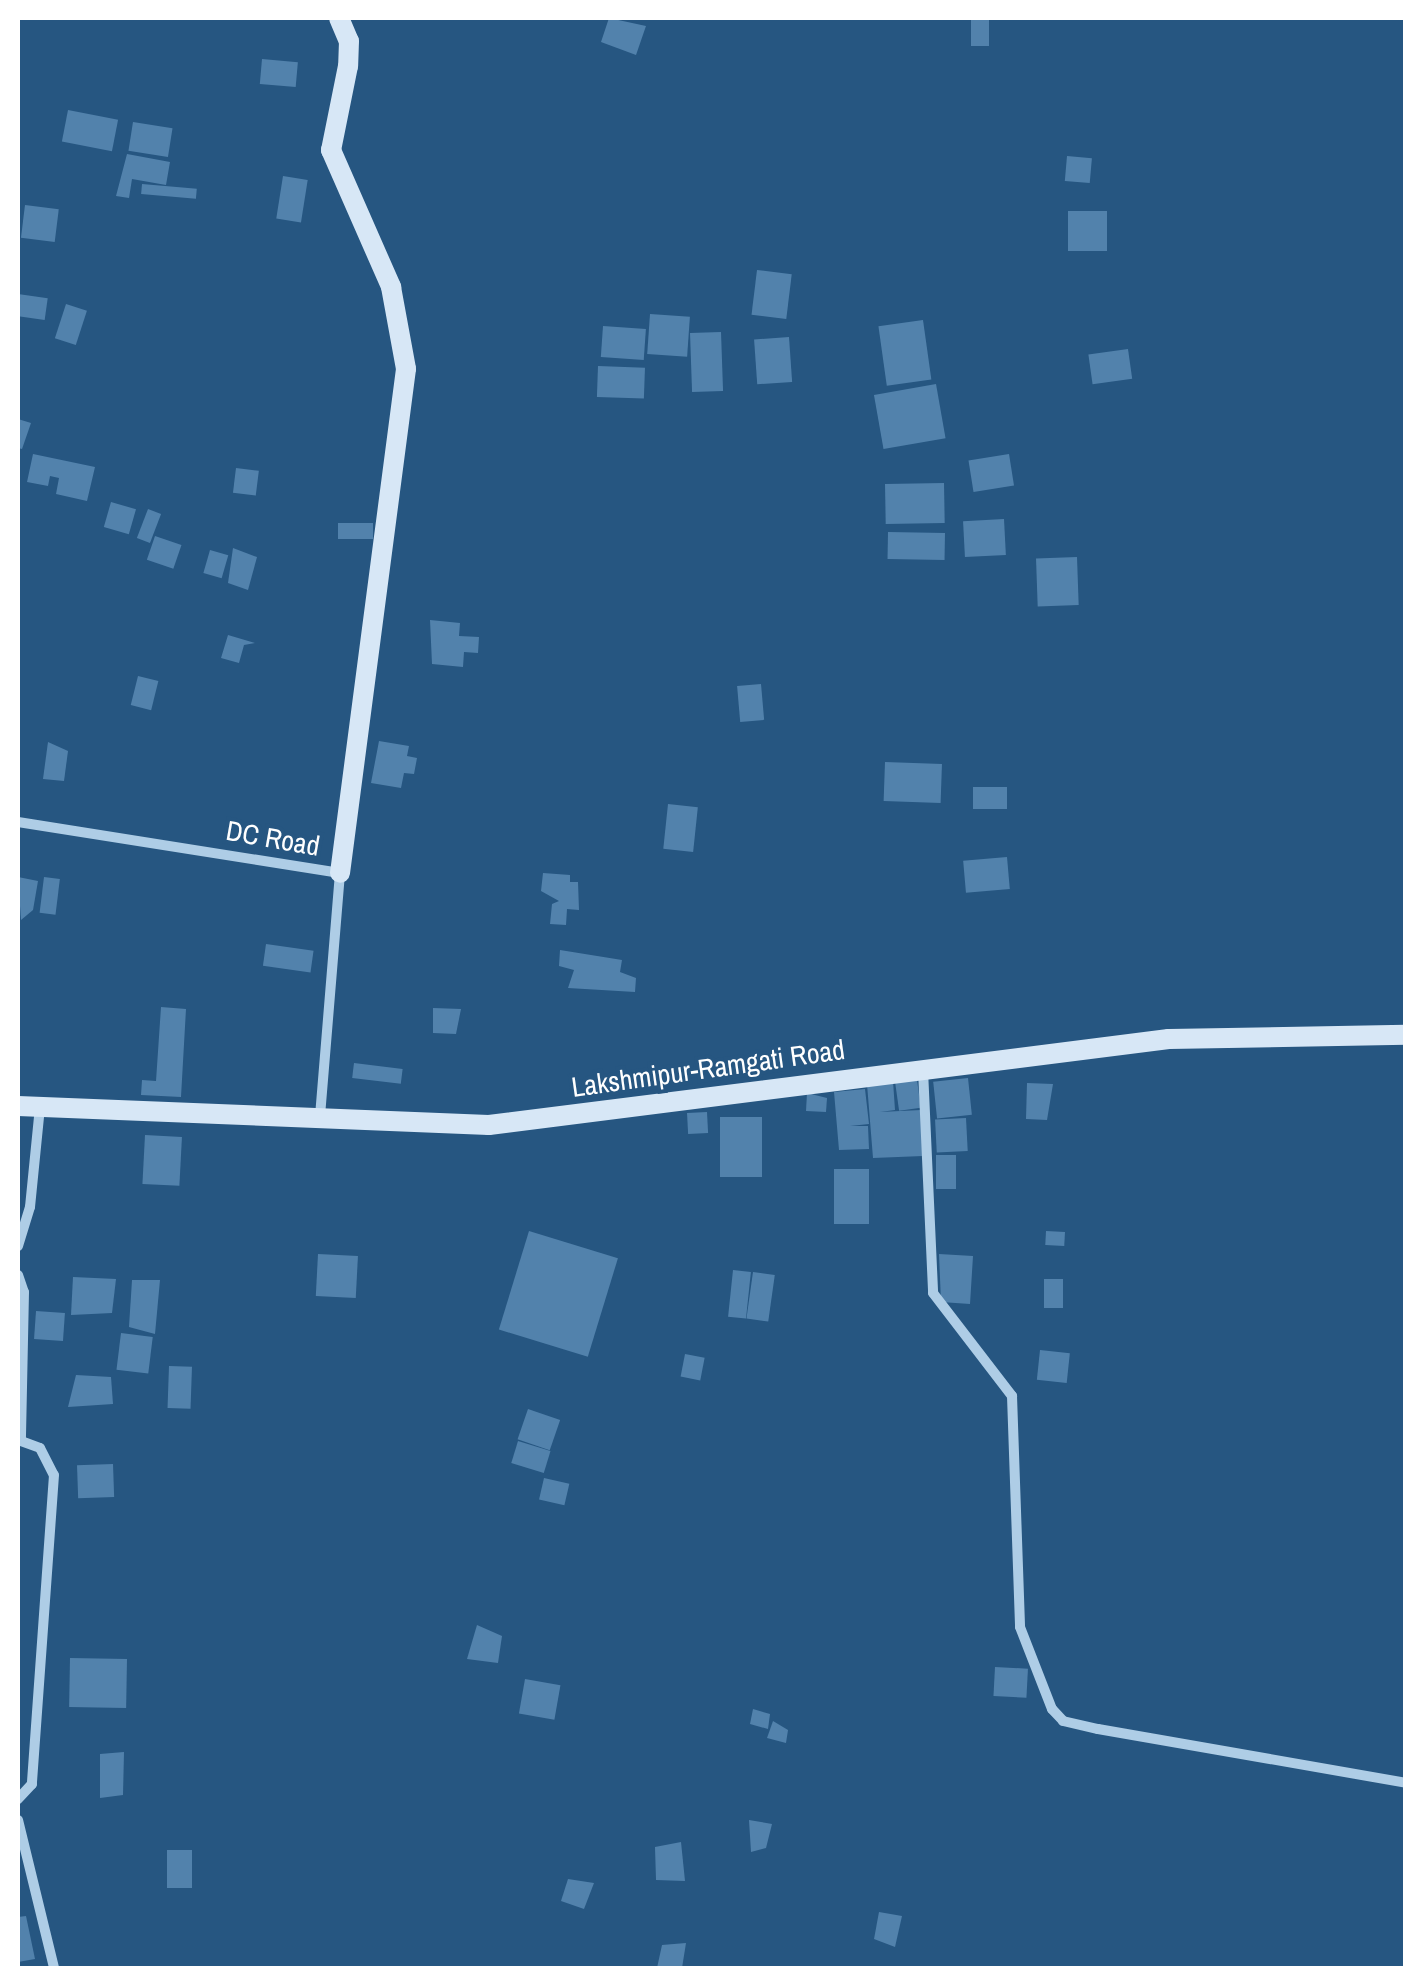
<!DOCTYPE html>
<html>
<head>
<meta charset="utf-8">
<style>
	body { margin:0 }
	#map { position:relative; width:1423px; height:1986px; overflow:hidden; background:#265681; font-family:"Archivo Narrow",sans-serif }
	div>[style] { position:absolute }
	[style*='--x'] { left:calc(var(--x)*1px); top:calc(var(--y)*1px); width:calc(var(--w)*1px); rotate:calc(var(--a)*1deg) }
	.building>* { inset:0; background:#5282ac; transform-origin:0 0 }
	.street>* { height:10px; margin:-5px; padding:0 5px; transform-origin:5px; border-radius:5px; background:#aecde6 }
	.secondary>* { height:20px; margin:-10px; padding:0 10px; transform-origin:10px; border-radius:10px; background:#d7e7f6 }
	span { translate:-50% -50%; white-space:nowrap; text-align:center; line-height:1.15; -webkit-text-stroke:8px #265681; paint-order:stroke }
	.street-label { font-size:28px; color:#fff }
	.frame { position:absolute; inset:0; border:20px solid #fff; pointer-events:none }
</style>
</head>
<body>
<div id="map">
	<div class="building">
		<div style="clip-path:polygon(609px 18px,646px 26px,636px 55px,601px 42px)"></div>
		<div style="left:971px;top:18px;width:18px;height:28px"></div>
		<div style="left:262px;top:59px;width:36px;height:25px;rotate:5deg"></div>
		<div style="left:68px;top:110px;width:51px;height:32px;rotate:11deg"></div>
		<div style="left:133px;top:122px;width:40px;height:29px;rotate:9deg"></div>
		<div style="clip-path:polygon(127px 154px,170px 162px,166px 185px,132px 179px,129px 198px,116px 196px)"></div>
		<div style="left:1067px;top:156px;width:25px;height:25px;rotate:5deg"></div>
		<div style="left:283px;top:176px;width:25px;height:43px;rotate:9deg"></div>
		<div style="left:142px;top:184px;width:55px;height:10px;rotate:5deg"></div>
		<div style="left:25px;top:205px;width:34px;height:33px;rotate:7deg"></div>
		<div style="left:1068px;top:211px;width:39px;height:40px"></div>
		<div style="left:757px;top:270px;width:35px;height:45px;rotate:7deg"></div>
		<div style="left:18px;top:294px;width:30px;height:22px;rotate:8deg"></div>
		<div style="left:66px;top:304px;width:22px;height:36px;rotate:18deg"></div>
		<div style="left:650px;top:314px;width:40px;height:40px;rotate:4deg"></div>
		<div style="left:923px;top:320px;width:60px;height:45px;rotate:82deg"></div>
		<div style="left:603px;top:326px;width:43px;height:31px;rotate:4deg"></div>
		<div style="left:721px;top:332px;width:59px;height:31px;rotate:88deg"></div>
		<div style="left:789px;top:337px;width:45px;height:35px;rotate:86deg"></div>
		<div style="left:1128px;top:349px;width:30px;height:40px;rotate:82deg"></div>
		<div style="left:598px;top:366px;width:47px;height:31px;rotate:2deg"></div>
		<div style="left:936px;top:384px;width:55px;height:63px;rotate:80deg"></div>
		<div style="clip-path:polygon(18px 419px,31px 423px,22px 449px,18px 448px)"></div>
		<div style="clip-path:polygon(33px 454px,95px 467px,87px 501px,56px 494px,59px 478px,50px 476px,48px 486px,27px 482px)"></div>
		<div style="left:1009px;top:454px;width:32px;height:41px;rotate:81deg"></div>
		<div style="left:236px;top:468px;width:23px;height:25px;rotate:7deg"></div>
		<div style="left:944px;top:483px;width:40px;height:59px;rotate:89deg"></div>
		<div style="left:111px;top:502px;width:26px;height:26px;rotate:16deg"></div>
		<div style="left:148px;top:509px;width:14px;height:31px;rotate:21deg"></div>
		<div style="left:1004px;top:519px;width:36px;height:41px;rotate:87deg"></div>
		<div style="left:338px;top:523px;width:35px;height:16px"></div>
		<div style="left:888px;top:532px;width:57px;height:27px;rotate:1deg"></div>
		<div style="left:155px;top:536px;width:28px;height:25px;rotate:19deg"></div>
		<div style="clip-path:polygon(233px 548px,257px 557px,248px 590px,228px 583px)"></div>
		<div style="left:210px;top:550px;width:19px;height:24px;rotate:16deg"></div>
		<div style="left:1077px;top:557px;width:48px;height:41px;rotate:88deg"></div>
		<div style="clip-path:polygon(430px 620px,460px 623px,459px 636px,479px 637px,478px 653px,464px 652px,463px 667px,432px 664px)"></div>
		<div style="clip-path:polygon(228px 635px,255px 643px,244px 645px,239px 663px,221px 658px)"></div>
		<div style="left:138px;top:676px;width:21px;height:30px;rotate:14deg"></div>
		<div style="left:761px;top:684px;width:36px;height:24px;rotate:85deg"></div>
		<div style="clip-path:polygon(379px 741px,409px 746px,407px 756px,417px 758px,414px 774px,404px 773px,401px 788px,371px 783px)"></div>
		<div style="clip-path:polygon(48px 742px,68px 751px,64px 781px,43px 779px)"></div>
		<div style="left:885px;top:762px;width:57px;height:39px;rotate:2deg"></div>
		<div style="left:1007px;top:787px;width:22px;height:34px;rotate:90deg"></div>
		<div style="left:668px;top:804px;width:30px;height:45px;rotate:6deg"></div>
		<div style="left:1007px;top:857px;width:32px;height:44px;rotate:85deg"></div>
		<div style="clip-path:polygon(543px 873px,570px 875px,570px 882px,578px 882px,579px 910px,567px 909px,566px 925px,550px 924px,552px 904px,559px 901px,541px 891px)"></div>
		<div style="clip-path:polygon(18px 877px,38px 881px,33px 910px,21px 920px)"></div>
		<div style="left:44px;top:877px;width:16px;height:36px;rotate:7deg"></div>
		<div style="left:266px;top:944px;width:48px;height:22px;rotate:8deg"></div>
		<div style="clip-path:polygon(560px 950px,622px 960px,620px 972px,636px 978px,635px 992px,568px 988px,574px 970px,559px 966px)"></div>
		<div style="clip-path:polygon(161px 1007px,186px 1009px,181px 1097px,141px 1095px,142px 1080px,156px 1081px)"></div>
		<div style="clip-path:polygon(433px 1008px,461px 1009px,456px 1034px,433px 1033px)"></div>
		<div style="left:354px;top:1063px;width:49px;height:15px;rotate:7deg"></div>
		<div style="left:968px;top:1078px;width:37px;height:35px;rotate:84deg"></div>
		<div style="left:917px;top:1080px;width:28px;height:22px;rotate:82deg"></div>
		<div style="clip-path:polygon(893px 1081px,895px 1110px,880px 1112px,921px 1110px,923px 1156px,873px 1158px,867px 1084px)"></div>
		<div style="clip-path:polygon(1027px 1083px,1053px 1084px,1047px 1120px,1026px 1119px)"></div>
		<div style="clip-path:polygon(865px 1089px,869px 1124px,850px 1126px,868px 1126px,869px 1149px,839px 1150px,834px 1092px)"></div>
		<div style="clip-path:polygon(807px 1093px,827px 1098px,826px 1112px,806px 1111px)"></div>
		<div style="left:707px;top:1112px;width:21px;height:20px;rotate:87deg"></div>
		<div style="left:720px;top:1117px;width:42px;height:60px"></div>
		<div style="left:966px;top:1118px;width:33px;height:31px;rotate:87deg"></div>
		<div style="left:145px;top:1135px;width:37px;height:49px;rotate:3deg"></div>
		<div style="left:936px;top:1155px;width:20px;height:34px"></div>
		<div style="left:834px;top:1169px;width:35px;height:55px"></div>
		<div style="left:529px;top:1231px;width:93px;height:103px;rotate:17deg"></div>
		<div style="left:1046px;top:1231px;width:19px;height:14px;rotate:3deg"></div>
		<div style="left:318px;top:1254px;width:40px;height:42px;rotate:3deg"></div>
		<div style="clip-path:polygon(939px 1254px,973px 1256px,970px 1304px,941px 1302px)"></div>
		<div style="left:733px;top:1270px;width:18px;height:47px;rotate:6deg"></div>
		<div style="left:753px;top:1272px;width:22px;height:47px;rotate:8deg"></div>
		<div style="clip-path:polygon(73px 1277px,116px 1279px,112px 1313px,71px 1315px)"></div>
		<div style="left:1044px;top:1279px;width:19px;height:29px"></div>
		<div style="clip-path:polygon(132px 1280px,160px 1280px,155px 1334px,129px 1327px)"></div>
		<div style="left:36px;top:1311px;width:29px;height:28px;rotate:4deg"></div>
		<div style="left:121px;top:1333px;width:32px;height:37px;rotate:7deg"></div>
		<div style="left:1040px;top:1350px;width:30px;height:30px;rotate:6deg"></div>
		<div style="left:685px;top:1354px;width:20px;height:23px;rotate:11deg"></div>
		<div style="left:169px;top:1366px;width:23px;height:42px;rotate:2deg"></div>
		<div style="clip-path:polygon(76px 1375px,111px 1377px,113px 1404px,68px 1407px)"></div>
		<div style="left:528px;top:1409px;width:34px;height:32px;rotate:19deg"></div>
		<div style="left:518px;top:1441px;width:34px;height:23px;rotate:17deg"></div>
		<div style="left:113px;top:1464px;width:33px;height:36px;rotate:88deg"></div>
		<div style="left:544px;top:1478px;width:26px;height:22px;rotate:13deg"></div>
		<div style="clip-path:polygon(477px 1625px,502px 1636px,498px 1663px,467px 1659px)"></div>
		<div style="left:70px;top:1658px;width:57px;height:49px;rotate:1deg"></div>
		<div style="left:995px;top:1667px;width:33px;height:29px;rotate:3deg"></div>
		<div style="left:525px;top:1679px;width:36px;height:35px;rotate:10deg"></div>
		<div style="clip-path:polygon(753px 1709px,770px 1714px,768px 1729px,750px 1724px)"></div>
		<div style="clip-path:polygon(773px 1721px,788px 1730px,786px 1743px,767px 1738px)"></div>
		<div style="clip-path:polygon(124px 1752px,123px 1795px,100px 1798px,100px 1754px)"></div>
		<div style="clip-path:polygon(749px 1820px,772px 1824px,766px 1848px,751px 1852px)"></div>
		<div style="clip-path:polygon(681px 1842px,685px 1881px,656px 1880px,655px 1847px)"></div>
		<div style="left:167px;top:1850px;width:25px;height:38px"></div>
		<div style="clip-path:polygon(568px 1879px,594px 1883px,584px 1909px,561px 1901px)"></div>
		<div style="clip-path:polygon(879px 1912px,902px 1916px,895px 1947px,874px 1939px)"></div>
		<div style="clip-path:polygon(26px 1916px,35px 1959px,18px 1962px,18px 1917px)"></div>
		<div style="clip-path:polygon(686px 1943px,682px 1968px,657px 1968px,662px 1945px)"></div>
	</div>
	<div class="street">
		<div style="--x:18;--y:822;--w:326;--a:9"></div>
		<div style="--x:340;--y:873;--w:244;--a:94.7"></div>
		<div style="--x:923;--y:1070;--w:223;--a:87.4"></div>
		<div style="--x:933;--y:1293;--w:130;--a:52.5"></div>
		<div style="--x:1012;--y:1396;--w:231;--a:88"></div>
		<div style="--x:1020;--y:1627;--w:88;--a:68.7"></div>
		<div style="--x:1052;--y:1709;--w:16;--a:47"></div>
		<div style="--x:1063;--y:1721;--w:36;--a:13"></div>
		<div style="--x:1098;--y:1729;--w:313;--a:9.9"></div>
		<div style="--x:18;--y:1246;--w:41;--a:-72.9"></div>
		<div style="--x:30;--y:1207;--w:100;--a:-84.3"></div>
		<div style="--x:18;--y:1275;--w:18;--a:71"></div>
		<div style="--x:24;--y:1292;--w:149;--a:91.2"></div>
		<div style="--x:21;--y:1441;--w:20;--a:20"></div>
		<div style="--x:40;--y:1448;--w:30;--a:63"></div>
		<div style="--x:54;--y:1475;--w:310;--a:94.1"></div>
		<div style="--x:32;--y:1784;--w:21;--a:133"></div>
		<div style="--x:18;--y:1820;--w:152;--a:76.3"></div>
	</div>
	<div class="secondary">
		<div style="--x:339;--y:18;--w:25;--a:67"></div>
		<div style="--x:349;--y:41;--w:25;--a:92"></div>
		<div style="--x:348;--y:66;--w:86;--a:101.4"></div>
		<div style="--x:331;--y:150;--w:150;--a:66.3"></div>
		<div style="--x:391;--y:287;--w:83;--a:79.6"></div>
		<div style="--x:406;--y:369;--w:508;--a:97.46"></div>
		<div style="--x:18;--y:1106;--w:471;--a:2.3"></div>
		<div style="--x:489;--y:1125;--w:685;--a:-7.21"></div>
		<div style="--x:1169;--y:1039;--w:237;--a:-1"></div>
	</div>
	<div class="street-label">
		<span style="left:273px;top:838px;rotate:10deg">DC Road</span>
		<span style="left:708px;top:1068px;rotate:-8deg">Lakshmipur-Ramgati Road</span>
	</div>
	<div class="frame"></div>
</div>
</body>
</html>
